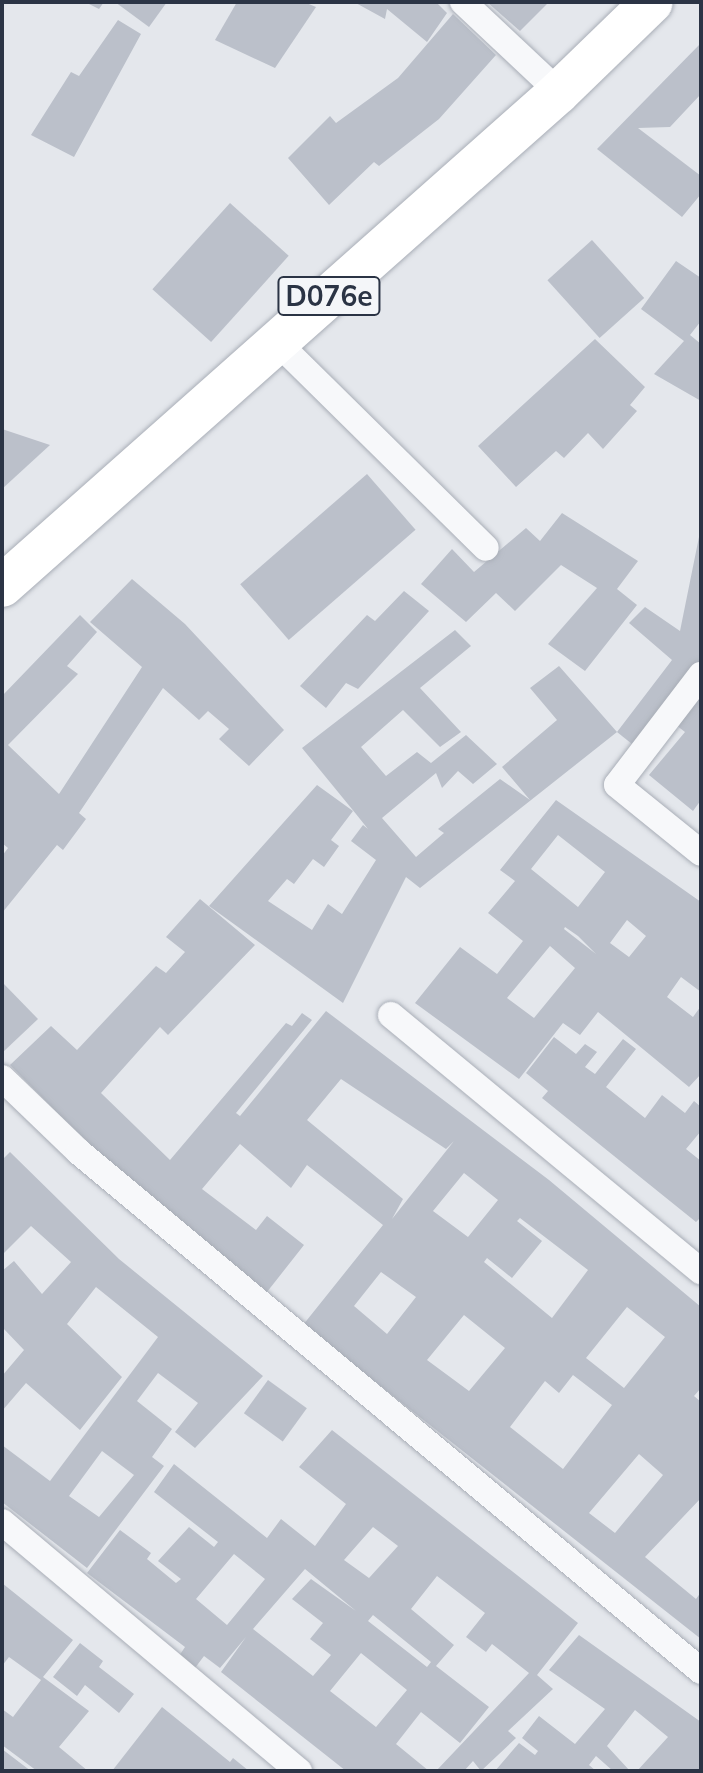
<!DOCTYPE html>
<html>
<head>
<meta charset="utf-8">
<style>
	body { margin:0 }
	#map { position:relative; width:703px; height:1773px; overflow:hidden; background:#e4e7ec; font-family:Mulish,sans-serif }
	div>[style] { position:absolute }
	[style*='--x'] { left:calc(var(--x)*1px); top:calc(var(--y)*1px); width:calc(var(--w)*1px); rotate:calc(var(--a)*1deg) }
	.building>* { inset:0; background:#bbc0ca; transform-origin:0 0 }
	.roads { filter:drop-shadow(0 0 2px #a9aeb7) drop-shadow(0 0 2px #a9aeb7) }
	.street>* { height:26px; margin:-13px; padding:0 13px; transform-origin:13px; border-radius:13px; background:#f7f8fa }
	.primary>* { height:42px; margin:-21px; padding:0 21px; transform-origin:21px; border-radius:21px; background:#fff }
	span { translate:-50% -50%; white-space:nowrap; text-align:center; line-height:1.15; -webkit-text-stroke:8px #f4f6f9; paint-order:stroke }
	.shield-label span { padding:2px 6px; background:#f4f6f9; border:2px solid; border-radius:6px; -webkit-text-stroke-width:0 }
	.shield-label { font-size:28px; color:#2b3445; font-weight:700 }
	.frame { position:absolute; inset:0; border:4px solid #2b3445; pointer-events:none }
</style>
</head>
<body>
<div id="map">
	<div class="building">
		<div style="clip-path:polygon(85px 2px,104px 2px,99px 9px)"></div>
		<div style="clip-path:polygon(115px 2px,167px 2px,149px 27px)"></div>
		<div style="clip-path:polygon(237px 2px,304px 2px,316px 7px,275px 68px,215px 40px)"></div>
		<div style="clip-path:polygon(354px 2px,436px 2px,447px 13px,427px 42px,387px 9px,385px 19px)"></div>
		<div style="clip-path:polygon(487px 2px,549px 2px,520px 31px)"></div>
		<div style="clip-path:polygon(453px 14px,496px 55px,439px 119px,379px 166px,374px 162px,329px 205px,288px 158px,330px 116px,336px 123px,398px 78px)"></div>
		<div style="clip-path:polygon(118px 20px,141px 34px,74px 157px,31px 135px,71px 72px,79px 76px)"></div>
		<div style="clip-path:polygon(701px 43px,701px 94px,670px 127px,638px 128px,701px 176px,701px 194px,682px 217px,597px 149px)"></div>
		<div style="left:230px;top:203px;width:79px;height:116px;rotate:42deg"></div>
		<div style="left:592px;top:240px;width:78px;height:60px;rotate:48deg"></div>
		<div style="clip-path:polygon(676px 261px,701px 278px,701px 321px,690px 335px,701px 344px,701px 401px,654px 374px,684px 341px,641px 309px)"></div>
		<div style="clip-path:polygon(595px 339px,645px 387px,630px 405px,637px 411px,603px 449px,588px 433px,564px 458px,556px 451px,516px 487px,478px 446px)"></div>
		<div style="clip-path:polygon(2px 429px,50px 445px,2px 489px)"></div>
		<div style="left:367px;top:474px;width:74px;height:168px;rotate:49deg"></div>
		<div style="clip-path:polygon(562px 513px,638px 561px,617px 589px,637px 605px,585px 671px,548px 644px,597px 588px,561px 565px,515px 611px,496px 593px,466px 622px,421px 584px,452px 549px,474px 572px,526px 528px,540px 541px)"></div>
		<div style="clip-path:polygon(701px 527px,701px 670px,637px 748px,617px 732px,420px 888px,406px 877px,343px 1003px,209px 906px,317px 785px,353px 811px,331px 840px,339px 846px,324px 867px,313px 859px,294px 884px,287px 879px,268px 901px,312px 930px,328px 904px,342px 914px,376px 860px,351px 841px,363px 825px,368px 829px,356px 814px,302px 748px,455px 630px,471px 646px,420px 688px,461px 732px,440px 747px,403px 710px,361px 747px,386px 776px,417px 752px,431px 763px,466px 735px,497px 764px,473px 784px,458px 771px,442px 788px,436px 773px,382px 818px,416px 857px,444px 833px,438px 829px,500px 779px,530px 800px,502px 767px,557px 720px,530px 688px,559px 666px,617px 732px,672px 660px,629px 623px,645px 607px,680px 631px)"></div>
		<div style="clip-path:polygon(132px 579px,185px 624px,284px 730px,249px 766px,219px 739px,229px 729px,208px 711px,199px 720px,163px 688px,79px 813px,86px 819px,63px 850px,57px 845px,2px 913px,2px 856px,8px 848px,2px 843px,2px 696px,80px 615px,97px 632px,67px 666px,78px 674px,8px 745px,59px 794px,142px 667px,90px 622px)"></div>
		<div style="clip-path:polygon(404px 591px,429px 611px,358px 689px,346px 683px,326px 708px,300px 686px,367px 615px,375px 621px)"></div>
		<div style="clip-path:polygon(701px 694px,701px 800px,693px 811px,649px 775px,685px 732px,676px 725px)"></div>
		<div style="clip-path:polygon(evenodd,556px 800px,701px 902px,701px 992px,681px 977px,667px 997px,693px 1017px,701px 1006px,701px 1074px,689px 1087px,598px 1012px,580px 1035px,563px 1023px,519px 1079px,415px 1003px,460px 947px,497px 974px,523px 941px,488px 913px,515px 881px,500px 870px,556px 800px,558px 835px,605px 872px,578px 907px,531px 869px,558px 835px,556px 800px,627px 920px,646px 936px,629px 957px,610px 943px,627px 920px,556px 800px,565px 927px,578px 936px,596px 954px,564px 929px,565px 927px,556px 800px,550px 946px,575px 968px,534px 1018px,507px 998px,550px 946px)"></div>
		<div style="clip-path:polygon(evenodd,200px 899px,255px 945px,168px 1035px,160px 1027px,101px 1093px,170px 1160px,286px 1023px,292px 1026px,302px 1013px,312px 1020px,236px 1113px,240px 1116px,326px 1011px,549px 1180px,701px 1307px,701px 1388px,694px 1396px,701px 1402px,701px 1498px,645px 1557px,696px 1599px,701px 1592px,701px 1639px,303px 1325px,383px 1225px,307px 1165px,291px 1188px,240px 1144px,202px 1189px,256px 1230px,267px 1216px,304px 1245px,267px 1292px,105px 1161px,10px 1065px,51px 1026px,77px 1050px,156px 966px,166px 973px,185px 952px,166px 937px,200px 899px,341px 1079px,446px 1149px,454px 1141px,392px 1219px,403px 1199px,307px 1120px,341px 1079px,200px 899px,464px 1173px,498px 1200px,468px 1237px,433px 1211px,464px 1173px,200px 899px,520px 1218px,588px 1270px,552px 1318px,484px 1262px,487px 1258px,512px 1278px,542px 1241px,517px 1221px,520px 1218px,200px 899px,381px 1272px,416px 1297px,387px 1334px,354px 1306px,381px 1272px,200px 899px,627px 1307px,665px 1337px,624px 1388px,586px 1358px,627px 1307px,200px 899px,464px 1315px,505px 1348px,469px 1391px,427px 1360px,464px 1315px,200px 899px,573px 1375px,612px 1405px,563px 1469px,510px 1427px,545px 1381px,559px 1393px,573px 1375px,200px 899px,639px 1454px,663px 1475px,615px 1533px,589px 1513px,639px 1454px)"></div>
		<div style="clip-path:polygon(2px 982px,38px 1019px,2px 1053px)"></div>
		<div style="clip-path:polygon(554px 1037px,576px 1054px,585px 1044px,597px 1052px,585px 1067px,595px 1074px,623px 1039px,636px 1049px,606px 1087px,645px 1118px,662px 1095px,685px 1113px,694px 1101px,701px 1107px,701px 1131px,686px 1149px,701px 1161px,701px 1217px,696px 1222px,542px 1098px,548px 1091px,526px 1073px)"></div>
		<div style="clip-path:polygon(evenodd,10px 1152px,119px 1259px,263px 1376px,195px 1448px,175px 1432px,198px 1403px,158px 1373px,137px 1401px,172px 1429px,152px 1457px,164px 1466px,87px 1568px,2px 1502px,2px 1445px,50px 1481px,158px 1337px,96px 1287px,67px 1324px,122px 1377px,80px 1430px,26px 1383px,2px 1411px,2px 1376px,24px 1350px,2px 1327px,2px 1271px,14px 1261px,42px 1294px,71px 1262px,31px 1226px,2px 1255px,2px 1160px,10px 1152px,102px 1451px,134px 1475px,99px 1517px,69px 1496px,102px 1451px)"></div>
		<div style="left:268px;top:1380px;width:48px;height:41px;rotate:36deg"></div>
		<div style="clip-path:polygon(evenodd,332px 1430px,578px 1623px,537px 1675px,553px 1689px,508px 1731px,516px 1738px,481px 1771px,473px 1761px,464px 1771px,436px 1771px,529px 1673px,492px 1644px,486px 1652px,466px 1637px,485px 1613px,437px 1576px,411px 1609px,454px 1645px,436px 1666px,489px 1707px,460px 1743px,421px 1712px,396px 1744px,429px 1771px,346px 1771px,221px 1672px,246px 1637px,220px 1668px,204px 1656px,195px 1668px,179px 1656px,185px 1647px,87px 1573px,120px 1530px,151px 1553px,147px 1559px,176px 1583px,181px 1579px,158px 1561px,189px 1527px,214px 1547px,218px 1542px,154px 1492px,174px 1464px,267px 1538px,281px 1519px,315px 1546px,346px 1504px,299px 1467px,332px 1430px,373px 1527px,398px 1546px,369px 1578px,344px 1560px,373px 1527px,332px 1430px,234px 1554px,265px 1579px,227px 1625px,196px 1599px,234px 1554px,332px 1430px,305px 1569px,356px 1611px,311px 1579px,292px 1599px,323px 1623px,310px 1639px,331px 1655px,313px 1676px,253px 1629px,305px 1569px,332px 1430px,373px 1615px,431px 1662px,427px 1667px,368px 1621px,373px 1615px,332px 1430px,361px 1653px,407px 1690px,376px 1727px,330px 1691px,361px 1653px)"></div>
		<div style="clip-path:polygon(2px 1583px,73px 1640px,43px 1677px,89px 1711px,59px 1747px,88px 1771px,37px 1771px,2px 1745px,2px 1709px,13px 1717px,41px 1680px,9px 1657px,2px 1666px)"></div>
		<div style="clip-path:polygon(579px 1635px,701px 1722px,701px 1771px,637px 1771px,668px 1737px,635px 1710px,607px 1746px,630px 1771px,613px 1771px,596px 1756px,589px 1765px,596px 1771px,495px 1771px,519px 1743px,535px 1755px,538px 1751px,522px 1738px,539px 1716px,575px 1744px,605px 1709px,549px 1670px)"></div>
		<div style="clip-path:polygon(80px 1643px,103px 1661px,99px 1667px,134px 1694px,119px 1713px,85px 1685px,77px 1696px,53px 1677px)"></div>
		<div style="clip-path:polygon(162px 1707px,230px 1762px,233px 1758px,249px 1771px,112px 1771px)"></div>
		<div style="clip-path:polygon(2px 1749px,19px 1762px,31px 1771px,2px 1771px)"></div>
	</div>
	<div class="roads">
		<div class="street">
			<div style="--x:463;--y:2;--w:132;--a:43.2"></div>
			<div style="--x:277;--y:342;--w:293;--a:44.6"></div>
			<div style="--x:701;--y:675;--w:138;--a:127.4"></div>
			<div style="--x:617;--y:785;--w:108;--a:39"></div>
			<div style="--x:391;--y:1015;--w:402;--a:39.6"></div>
			<div style="--x:2;--y:1078;--w:107;--a:43.9"></div>
			<div style="--x:79;--y:1152;--w:810;--a:39.84"></div>
			<div style="--x:2;--y:1522;--w:388;--a:40"></div>
		</div>
		<div class="primary">
			<div style="--x:2;--y:586;--w:745;--a:-41.57"></div>
			<div style="--x:559;--y:92;--w:129;--a:-44.1"></div>
		</div>
	</div>
	<div class="shield-label">
		<span style="left:329px;top:296px">D076e</span>
	</div>
	<div class="frame"></div>
</div>
</body>
</html>
